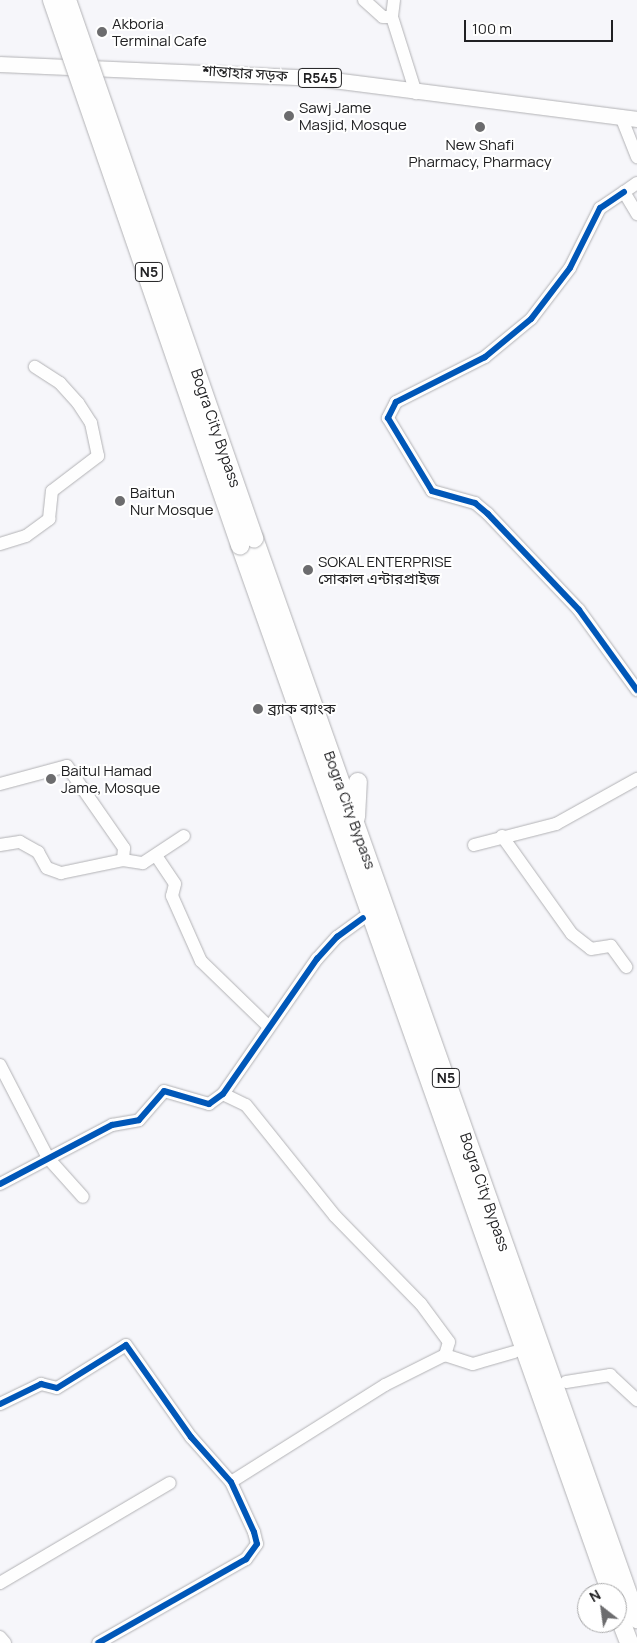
<!DOCTYPE html>
<html>
<head>
<meta charset="utf-8">
<style>
	body { margin:0 }
	#map { position:relative; width:637px; height:1643px; overflow:hidden; background:#f6f6fa; font-family:Manrope,"Noto Sans Bengali",sans-serif }
	div>[style] { position:absolute }
	[style*='--x'] { left:calc(var(--x)*1px); top:calc(var(--y)*1px); width:calc(var(--w)*1px); rotate:calc(var(--a)*1deg) }
	.roads { filter:drop-shadow(0 0 1px #b2b2b5) drop-shadow(0 0 1px #b2b2b5) }
	.minor>* { height:12px; margin:-6px; padding:0 6px; transform-origin:6px; border-radius:6px; background:#fefefe }
	.major>* { height:15px; margin:-7.5px; padding:0 7.5px; transform-origin:7.5px; border-radius:7.5px; background:#fefefe }
	.highway>* { height:18px; margin:-9px; padding:0 9px; transform-origin:9px; border-radius:9px; background:#fefefe }
	.bridges { filter:drop-shadow(0 0 1px #b2b2b5) drop-shadow(0 0 1px #b2b2b5) }
	.highway-bridge>* { height:18px; margin:-9px; padding:0 9px; transform-origin:9px; border-radius:9px; background:#fefefe }
	.cycleway>* { height:6px; margin:-3px; padding:0 3px; transform-origin:3px; border-radius:3px; background:#0057b8 }
	.dots>* { width:14px; height:14px; translate:-50% -50%; box-sizing:border-box; border:2px solid #fff; border-radius:50% }
	span { translate:-50% -50%; white-space:nowrap; text-align:center; line-height:1.15; -webkit-text-stroke:4px #fff; paint-order:stroke }
	.shield-label span { padding:1px 4px; background:#fff; border:1px solid; border-radius:4px; -webkit-text-stroke-width:0 }
	.shield-label { font-size:14px; color:#212123; font-weight:700 }
	.poi-label { font-size:15px; color:#212123 }
	.left { translate:0 -50%; text-align:left }
	.street-label { font-size:15px; color:#212123 }
	.north { position:absolute; left:577px; top:1583px; width:50px; height:50px; box-sizing:border-box; background:#fff; border:1px solid #a6a6a7; border-radius:50%; rotate:330deg; font-size:14px; font-weight:700; line-height:20px; text-align:center; color:#212123 }
	.north::after { content:''; display:block; margin:auto; width:18px; height:22px; background:#6c6c6e; clip-path:polygon(50% 0,100% 100%,50% 72%,0 100%) }
	.scale { position:absolute; left:464px; top:20px; width:149px; height:22px; box-sizing:border-box; border:2px solid #212123; border-top:0; padding-left:6px; font-size:15px; line-height:18px; white-space:nowrap; color:#212123; -webkit-text-stroke:4px #fff; paint-order:stroke }
</style>
</head>
<body>
<div id="map">
	<div class="roads">
		<div class="minor">
			<div style="--x:364;--y:0;--w:25;--a:42"></div>
			<div style="--x:383;--y:17;--w:9;--a:0"></div>
			<div style="--x:394;--y:0;--w:17;--a:97"></div>
			<div style="--x:392;--y:17;--w:80;--a:72.5"></div>
			<div style="--x:622;--y:119;--w:41;--a:68.5"></div>
			<div style="--x:637;--y:183;--w:16;--a:145"></div>
			<div style="--x:624;--y:192;--w:26;--a:59"></div>
			<div style="--x:624;--y:192;--w:29;--a:146"></div>
			<div style="--x:600;--y:208;--w:67;--a:116.6"></div>
			<div style="--x:570;--y:268;--w:64;--a:127.4"></div>
			<div style="--x:531;--y:319;--w:60;--a:140.4"></div>
			<div style="--x:485;--y:357;--w:100;--a:153.2"></div>
			<div style="--x:396;--y:402;--w:18;--a:117"></div>
			<div style="--x:388;--y:418;--w:85;--a:58.9"></div>
			<div style="--x:432;--y:491;--w:45;--a:15.6"></div>
			<div style="--x:475;--y:503;--w:17;--a:40"></div>
			<div style="--x:488;--y:514;--w:132;--a:46.5"></div>
			<div style="--x:579;--y:610;--w:99;--a:54.1"></div>
			<div style="--x:0;--y:544;--w:27;--a:-17"></div>
			<div style="--x:26;--y:536;--w:29;--a:-36"></div>
			<div style="--x:49;--y:519;--w:28;--a:-84"></div>
			<div style="--x:52;--y:491;--w:58;--a:-37.3"></div>
			<div style="--x:98;--y:456;--w:34;--a:-102"></div>
			<div style="--x:91;--y:423;--w:24;--a:-123"></div>
			<div style="--x:78;--y:403;--w:27;--a:-132"></div>
			<div style="--x:60;--y:383;--w:30;--a:-147"></div>
			<div style="--x:0;--y:784;--w:69;--a:-15"></div>
			<div style="--x:67;--y:766;--w:100;--a:55.2"></div>
			<div style="--x:124;--y:848;--w:12;--a:95"></div>
			<div style="--x:502;--y:836;--w:120;--a:54.5"></div>
			<div style="--x:572;--y:934;--w:24;--a:38"></div>
			<div style="--x:591;--y:949;--w:20;--a:-9"></div>
			<div style="--x:611;--y:946;--w:26;--a:54"></div>
			<div style="--x:0;--y:845;--w:20;--a:-9"></div>
			<div style="--x:20;--y:842;--w:21;--a:29"></div>
			<div style="--x:38;--y:852;--w:18;--a:61"></div>
			<div style="--x:47;--y:868;--w:15;--a:20"></div>
			<div style="--x:61;--y:873;--w:63;--a:-11.8"></div>
			<div style="--x:123;--y:860;--w:20;--a:9"></div>
			<div style="--x:143;--y:863;--w:49;--a:-33.4"></div>
			<div style="--x:474;--y:845;--w:85;--a:-14.4"></div>
			<div style="--x:556;--y:824;--w:93;--a:-29.1"></div>
			<div style="--x:157;--y:857;--w:32;--a:56"></div>
			<div style="--x:175;--y:884;--w:12;--a:104"></div>
			<div style="--x:172;--y:896;--w:71;--a:66"></div>
			<div style="--x:201;--y:961;--w:93;--a:44.1"></div>
			<div style="--x:0;--y:1065;--w:105;--a:62.7"></div>
			<div style="--x:48;--y:1158;--w:52;--a:48.1"></div>
			<div style="--x:223;--y:1094;--w:25;--a:26"></div>
			<div style="--x:246;--y:1105;--w:142;--a:51.3"></div>
			<div style="--x:335;--y:1216;--w:123;--a:45.7"></div>
			<div style="--x:421;--y:1304;--w:47;--a:53.6"></div>
			<div style="--x:449;--y:1342;--w:14;--a:107"></div>
			<div style="--x:0;--y:1184;--w:127;--a:-27.8"></div>
			<div style="--x:112;--y:1125;--w:27;--a:-10"></div>
			<div style="--x:139;--y:1120;--w:38;--a:-49"></div>
			<div style="--x:164;--y:1091;--w:47;--a:16.1"></div>
			<div style="--x:209;--y:1104;--w:17;--a:-36"></div>
			<div style="--x:223;--y:1094;--w:165;--a:-55.2"></div>
			<div style="--x:317;--y:959;--w:30;--a:-48"></div>
			<div style="--x:337;--y:937;--w:32;--a:-36"></div>
			<div style="--x:566;--y:1382;--w:45;--a:-9"></div>
			<div style="--x:610;--y:1375;--w:37;--a:43"></div>
			<div style="--x:0;--y:1404;--w:46;--a:-26"></div>
			<div style="--x:41;--y:1384;--w:16;--a:14"></div>
			<div style="--x:57;--y:1388;--w:81;--a:-31.9"></div>
			<div style="--x:126;--y:1345;--w:113;--a:54.8"></div>
			<div style="--x:191;--y:1437;--w:60;--a:48.4"></div>
			<div style="--x:231;--y:1482;--w:55;--a:65.3"></div>
			<div style="--x:254;--y:1532;--w:12;--a:76"></div>
			<div style="--x:257;--y:1544;--w:19;--a:126"></div>
			<div style="--x:246;--y:1559;--w:170;--a:150.4"></div>
			<div style="--x:231;--y:1482;--w:182;--a:-32.2"></div>
			<div style="--x:385;--y:1385;--w:67;--a:-26.6"></div>
			<div style="--x:445;--y:1355;--w:29;--a:18"></div>
			<div style="--x:473;--y:1364;--w:43;--a:-16.3"></div>
			<div style="--x:0;--y:1583;--w:197;--a:-30.5"></div>
			<div style="--x:0;--y:1637;--w:8;--a:50"></div>
		</div>
		<div class="major">
			<div style="--x:0;--y:64;--w:317;--a:2.5"></div>
			<div style="--x:317;--y:78;--w:323;--a:7.3"></div>
		</div>
		<div class="highway">
			<div style="--x:254;--y:538;--w:1147;--a:70.49"></div>
			<div style="--x:240;--y:545;--w:1112;--a:70.51"></div>
			<div style="--x:356;--y:817;--w:35;--a:-87"></div>
			<div style="--x:617;--y:1611;--w:34;--a:69"></div>
		</div>
	</div>
	<div class="bridges">
		<div class="highway-bridge">
			<div style="--x:52;--y:0;--w:577;--a:70.97"></div>
			<div style="--x:67;--y:0;--w:570;--a:70.83"></div>
		</div>
	</div>
	<div class="cycleway">
		<div style="--x:624;--y:192;--w:29;--a:146"></div>
		<div style="--x:600;--y:208;--w:67;--a:116.6"></div>
		<div style="--x:570;--y:268;--w:64;--a:127.4"></div>
		<div style="--x:531;--y:319;--w:60;--a:140.4"></div>
		<div style="--x:485;--y:357;--w:100;--a:153.2"></div>
		<div style="--x:396;--y:402;--w:18;--a:117"></div>
		<div style="--x:388;--y:418;--w:85;--a:58.9"></div>
		<div style="--x:432;--y:491;--w:45;--a:15.6"></div>
		<div style="--x:475;--y:503;--w:17;--a:40"></div>
		<div style="--x:488;--y:514;--w:132;--a:46.5"></div>
		<div style="--x:579;--y:610;--w:99;--a:54.1"></div>
		<div style="--x:0;--y:1184;--w:127;--a:-27.8"></div>
		<div style="--x:112;--y:1125;--w:27;--a:-10"></div>
		<div style="--x:139;--y:1120;--w:38;--a:-49"></div>
		<div style="--x:164;--y:1091;--w:47;--a:16.1"></div>
		<div style="--x:209;--y:1104;--w:17;--a:-36"></div>
		<div style="--x:223;--y:1094;--w:165;--a:-55.2"></div>
		<div style="--x:317;--y:959;--w:30;--a:-48"></div>
		<div style="--x:337;--y:937;--w:32;--a:-36"></div>
		<div style="--x:0;--y:1404;--w:46;--a:-26"></div>
		<div style="--x:41;--y:1384;--w:16;--a:14"></div>
		<div style="--x:57;--y:1388;--w:81;--a:-31.9"></div>
		<div style="--x:126;--y:1345;--w:113;--a:54.8"></div>
		<div style="--x:191;--y:1437;--w:60;--a:48.4"></div>
		<div style="--x:231;--y:1482;--w:55;--a:65.3"></div>
		<div style="--x:254;--y:1532;--w:12;--a:76"></div>
		<div style="--x:257;--y:1544;--w:19;--a:126"></div>
		<div style="--x:246;--y:1559;--w:170;--a:150.4"></div>
	</div>
	<div class="dots">
		<div style="left:102px;top:32px;background:#6c6c6e"></div>
		<div style="left:289px;top:116px;background:#6c6c6e"></div>
		<div style="left:480px;top:127px;background:#6c6c6e"></div>
		<div style="left:120px;top:501px;background:#6c6c6e"></div>
		<div style="left:308px;top:570px;background:#6c6c6e"></div>
		<div style="left:258px;top:709px;background:#6c6c6e"></div>
		<div style="left:51px;top:779px;background:#6c6c6e"></div>
	</div>
	<div class="shield-label">
		<span style="left:320px;top:78px">R545</span>
		<span style="left:149px;top:272px">N5</span>
		<span style="left:446px;top:1078px">N5</span>
	</div>
	<div class="poi-label">
		<span class="left" style="left:112px;top:32px">Akboria<br>Terminal Cafe</span>
		<span class="left" style="left:299px;top:116px">Sawj Jame<br>Masjid, Mosque</span>
		<span style="left:480px;top:153px">New Shafi<br>Pharmacy, Pharmacy</span>
		<span class="left" style="left:130px;top:501px">Baitun<br>Nur Mosque</span>
		<span class="left" style="left:318px;top:570px">SOKAL ENTERPRISE<br>সোকাল এন্টারপ্রাইজ</span>
		<span class="left" style="left:268px;top:709px">ব্র্যাক ব্যাংক</span>
		<span class="left" style="left:61px;top:779px">Baitul Hamad<br>Jame, Mosque</span>
	</div>
	<div class="street-label">
		<span style="left:245px;top:73px;rotate:4deg">শান্তাহার সড়ক</span>
		<span style="left:216px;top:428px;rotate:71deg">Bogra City Bypass</span>
		<span style="left:350px;top:810px;rotate:70deg">Bogra City Bypass</span>
		<span style="left:485px;top:1192px;rotate:71deg">Bogra City Bypass</span>
	</div>
	<div class="north">N</div>
	<div class="scale">100 m</div>
</div>
</body>
</html>
